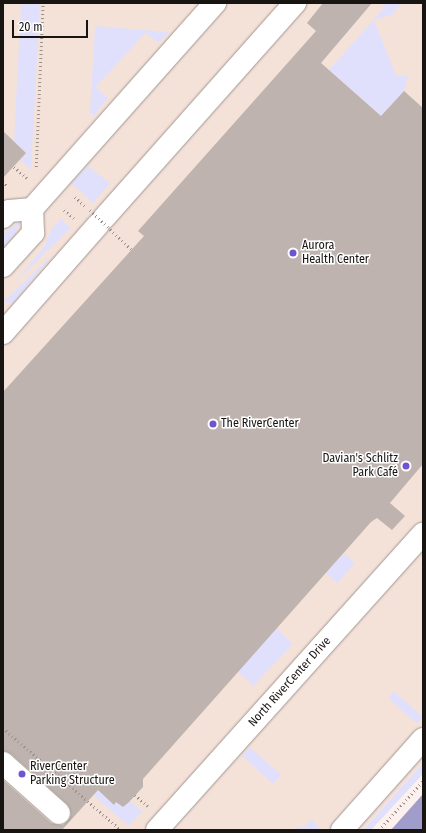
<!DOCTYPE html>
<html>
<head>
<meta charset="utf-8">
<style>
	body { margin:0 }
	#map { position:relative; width:426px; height:833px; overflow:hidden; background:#fcf1ec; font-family:"Fira Sans Condensed",sans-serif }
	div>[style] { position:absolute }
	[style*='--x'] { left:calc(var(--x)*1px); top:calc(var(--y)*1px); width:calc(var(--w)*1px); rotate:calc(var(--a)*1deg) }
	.built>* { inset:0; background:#f4e2d9 }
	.green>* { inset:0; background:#e1e0fc; transform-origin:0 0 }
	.water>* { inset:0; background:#a09dcb }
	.building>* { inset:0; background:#beb3ae }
	.path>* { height:2.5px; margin-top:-1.25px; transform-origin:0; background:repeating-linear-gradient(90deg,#99918d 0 1px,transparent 0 4px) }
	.roads { filter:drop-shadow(0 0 1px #a19691) drop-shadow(0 0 1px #a19691) }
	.minor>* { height:22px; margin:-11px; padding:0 11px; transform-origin:11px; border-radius:11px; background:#fff }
	.path-bridge>* { height:2.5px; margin-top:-1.25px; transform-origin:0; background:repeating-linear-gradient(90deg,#99918d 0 1px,transparent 0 4px) }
	.dots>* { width:11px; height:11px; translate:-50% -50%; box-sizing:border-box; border:2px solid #fff; border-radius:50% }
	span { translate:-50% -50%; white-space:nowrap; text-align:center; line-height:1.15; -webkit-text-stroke:3px #fff; paint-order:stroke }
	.poi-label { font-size:12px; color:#181412 }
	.left { translate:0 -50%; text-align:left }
	.right { translate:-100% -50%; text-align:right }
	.street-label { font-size:12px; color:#181412 }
	.frame { position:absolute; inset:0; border:4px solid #181412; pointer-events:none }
	.scale { position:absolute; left:12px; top:20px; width:76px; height:18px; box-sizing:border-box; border:2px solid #181412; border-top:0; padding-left:5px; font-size:12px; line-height:14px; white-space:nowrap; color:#181412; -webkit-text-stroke:3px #fff; paint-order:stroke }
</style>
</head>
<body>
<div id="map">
	<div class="built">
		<div style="clip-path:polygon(3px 3px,423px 3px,423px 763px,363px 830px,3px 830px)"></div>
	</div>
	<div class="green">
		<div style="clip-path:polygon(21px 3px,40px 3px,31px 169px,20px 160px,26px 153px,14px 141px)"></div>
		<div style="clip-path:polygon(379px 3px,402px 3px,393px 14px,374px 20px,396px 75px,408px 76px,404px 91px,381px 116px,329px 70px,385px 7px)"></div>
		<div style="clip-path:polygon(95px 26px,169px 32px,159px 43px,145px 33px,96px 87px,108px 98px,94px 116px,90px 113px)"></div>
		<div style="clip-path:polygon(88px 166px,110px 183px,93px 203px,71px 183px)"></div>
		<div style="clip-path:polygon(61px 219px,71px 228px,14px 283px,44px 247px,52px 228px)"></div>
		<div style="clip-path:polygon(20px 221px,15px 234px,3px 247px,3px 234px)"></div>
		<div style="clip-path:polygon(54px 253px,13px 303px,3px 302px)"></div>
		<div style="left:344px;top:553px;width:15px;height:27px;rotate:42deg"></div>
		<div style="left:276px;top:628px;width:23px;height:58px;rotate:43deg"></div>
		<div style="left:394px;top:691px;width:39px;height:9px;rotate:42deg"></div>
		<div style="clip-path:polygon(42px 741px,114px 804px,116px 802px,123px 807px,130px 801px,142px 811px,129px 826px,93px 795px)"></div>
		<div style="left:250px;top:747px;width:42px;height:12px;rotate:42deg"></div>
		<div style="clip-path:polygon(423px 763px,423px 774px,371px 830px,363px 830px)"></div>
		<div style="clip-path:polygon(312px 819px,320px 830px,294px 830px,299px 826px,303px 828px)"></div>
	</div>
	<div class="water">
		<div style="clip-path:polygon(423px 794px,423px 830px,391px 830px)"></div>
	</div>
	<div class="building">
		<div style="clip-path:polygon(323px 3px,372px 3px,321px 63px,381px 116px,404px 91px,423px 108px,423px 464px,390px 503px,405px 516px,392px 530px,377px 518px,371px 522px,143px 779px,143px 787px,128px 803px,123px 807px,116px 802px,114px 805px,98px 790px,62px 830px,3px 830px,3px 780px,51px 823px,63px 825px,71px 815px,67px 804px,11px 754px,3px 751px,3px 392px,144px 236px,138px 231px,316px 31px,307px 23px)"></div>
		<div style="clip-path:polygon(3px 131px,26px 153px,3px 178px)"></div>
	</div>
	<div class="path">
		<div style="--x:14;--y:167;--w:17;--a:40"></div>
		<div style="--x:36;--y:167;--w:164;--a:-87.6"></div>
		<div style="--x:3;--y:181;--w:8;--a:50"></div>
		<div style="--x:75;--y:197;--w:13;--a:42"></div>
		<div style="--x:64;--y:210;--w:13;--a:39"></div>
		<div style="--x:3;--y:728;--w:156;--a:40.8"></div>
		<div style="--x:135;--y:795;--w:17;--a:40"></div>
		<div style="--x:379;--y:830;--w:66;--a:-48.1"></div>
	</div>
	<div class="roads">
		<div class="minor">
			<div style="--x:3;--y:217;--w:8;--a:-45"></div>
			<div style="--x:9;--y:211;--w:23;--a:-5"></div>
			<div style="--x:32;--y:209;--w:276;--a:-48.4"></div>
			<div style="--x:104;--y:218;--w:288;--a:-48.4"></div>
			<div style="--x:3;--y:266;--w:45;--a:-47.7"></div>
			<div style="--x:33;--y:233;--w:24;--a:-92"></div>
			<div style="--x:3;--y:333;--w:144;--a:-48.7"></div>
			<div style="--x:3;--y:763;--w:75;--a:41.8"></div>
			<div style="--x:157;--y:830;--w:398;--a:-48.1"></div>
			<div style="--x:342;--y:830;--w:122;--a:-48.3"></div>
		</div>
	</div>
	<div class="path-bridge">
		<div style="--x:90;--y:210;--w:57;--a:43.6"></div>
	</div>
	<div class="dots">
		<div style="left:293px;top:253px;background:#6e55cf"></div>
		<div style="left:213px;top:424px;background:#6e55cf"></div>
		<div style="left:406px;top:466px;background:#6e55cf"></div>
		<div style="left:22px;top:774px;background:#6e55cf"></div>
	</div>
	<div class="poi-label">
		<span class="left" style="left:302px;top:253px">Aurora<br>Health Center</span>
		<span class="left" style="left:221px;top:424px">The RiverCenter</span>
		<span class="right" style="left:398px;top:466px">Davian's Schlitz<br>Park Café</span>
		<span class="left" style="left:30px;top:774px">RiverCenter<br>Parking Structure</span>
	</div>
	<div class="street-label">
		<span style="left:290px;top:682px;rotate:-48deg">North RiverCenter Drive</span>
	</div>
	<div class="frame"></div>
	<div class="scale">20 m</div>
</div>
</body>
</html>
